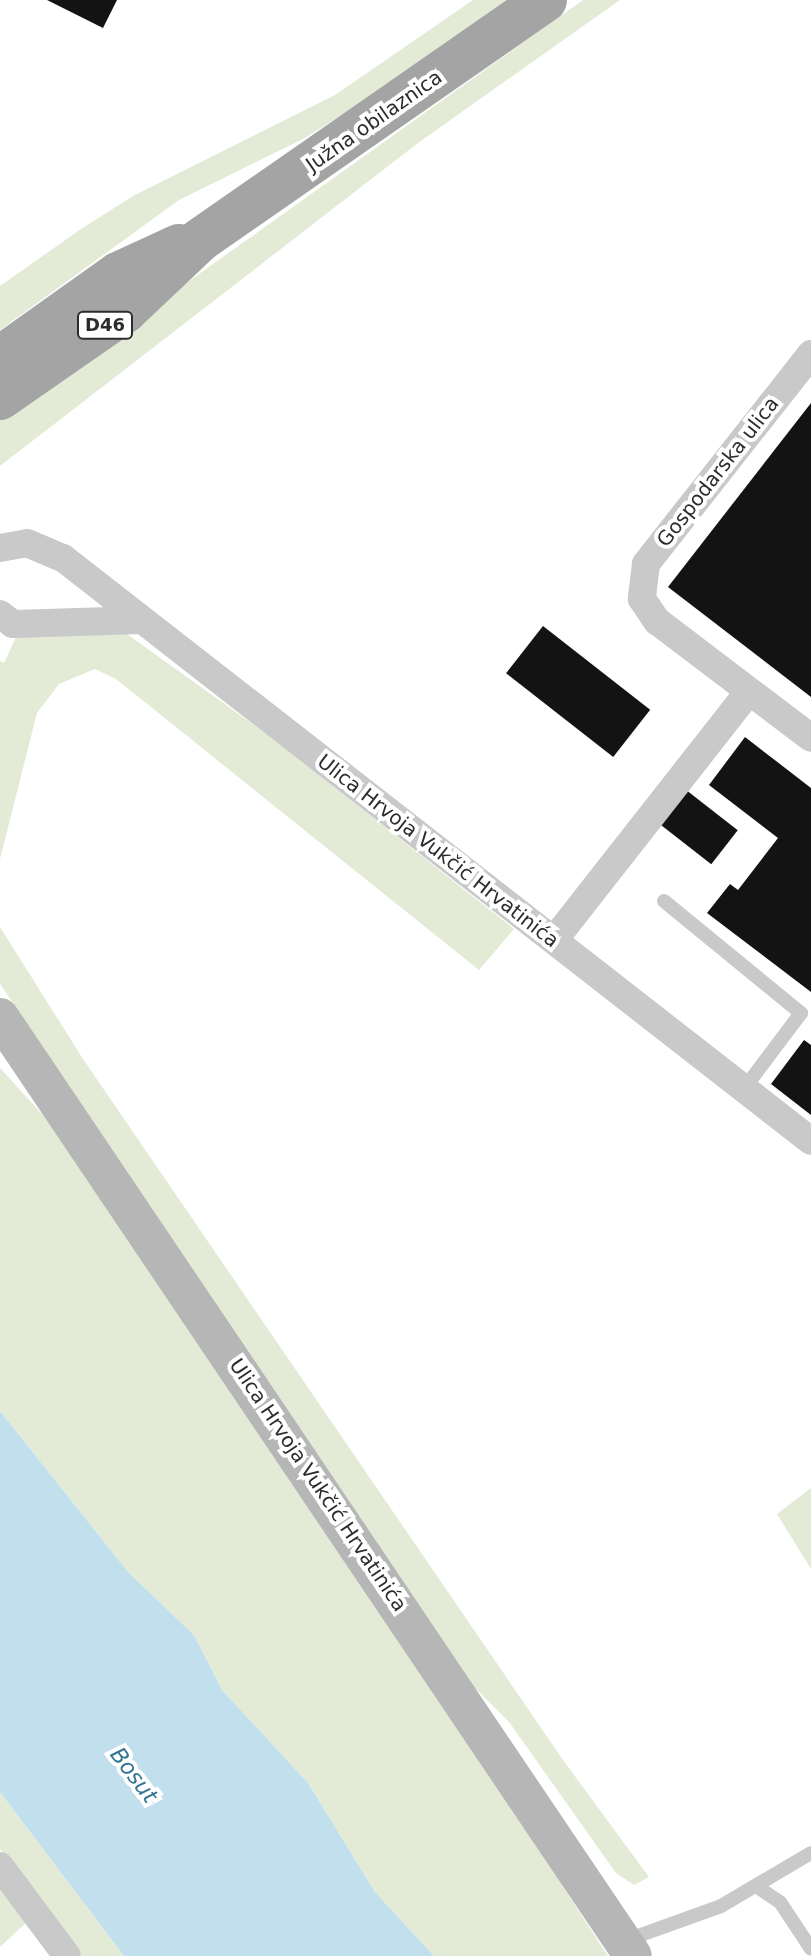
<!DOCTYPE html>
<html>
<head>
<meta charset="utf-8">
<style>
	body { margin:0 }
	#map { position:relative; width:811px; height:1956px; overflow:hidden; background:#fff; font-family:"DejaVu Sans",sans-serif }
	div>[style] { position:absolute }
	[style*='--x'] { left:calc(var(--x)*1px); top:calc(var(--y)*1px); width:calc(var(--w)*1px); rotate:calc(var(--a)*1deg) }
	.green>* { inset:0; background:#e3ebd7 }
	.water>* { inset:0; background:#c1dfed }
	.building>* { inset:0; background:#131313; transform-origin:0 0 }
	.lane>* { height:14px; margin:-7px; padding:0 7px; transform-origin:7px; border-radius:7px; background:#c9c9c9 }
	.street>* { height:28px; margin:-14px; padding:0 14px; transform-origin:14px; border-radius:14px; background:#c9c9c9 }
	.secondary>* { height:38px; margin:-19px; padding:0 19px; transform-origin:19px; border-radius:19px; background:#b6b6b6 }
	.primary>* { height:44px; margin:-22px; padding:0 22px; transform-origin:22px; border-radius:22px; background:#a4a4a4 }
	span { translate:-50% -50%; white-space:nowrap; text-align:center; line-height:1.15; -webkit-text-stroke:8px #fff; paint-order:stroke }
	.shield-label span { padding:2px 6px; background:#fff; border:2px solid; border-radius:6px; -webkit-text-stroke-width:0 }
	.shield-label { font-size:18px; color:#2c2c2c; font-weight:700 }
	.street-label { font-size:20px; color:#2c2c2c }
	.water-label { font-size:22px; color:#347493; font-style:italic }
</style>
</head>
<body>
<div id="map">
	<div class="green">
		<div style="clip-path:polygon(473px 0,522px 0,305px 138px,179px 200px,0 330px,0 286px,81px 229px,133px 196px,335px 95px)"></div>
		<div style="clip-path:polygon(583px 0,620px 0,418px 143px,0 466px,0 416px)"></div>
		<div style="clip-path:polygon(127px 634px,268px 735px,514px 929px,479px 970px,116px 679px,95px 669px,59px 684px,37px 713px,0 859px,0 661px,4px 663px,16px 637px)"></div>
		<div style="clip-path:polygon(0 927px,83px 1059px,563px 1760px,649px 1877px,634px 1885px,616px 1873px,509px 1722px,474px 1687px,0 984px)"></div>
		<div style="clip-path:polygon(0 1068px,53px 1126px,319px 1511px,608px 1956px,434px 1956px,375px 1892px,308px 1783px,222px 1690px,194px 1635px,128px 1572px,0 1411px)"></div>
		<div style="clip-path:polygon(811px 1488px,811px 1569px,777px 1514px)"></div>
		<div style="clip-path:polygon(0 1792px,124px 1956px,81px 1956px,32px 1892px,0 1849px)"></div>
		<div style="clip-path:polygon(0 1883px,29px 1920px,0 1947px)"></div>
	</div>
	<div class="water">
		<div style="clip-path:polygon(0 1411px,128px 1572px,194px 1635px,222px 1690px,308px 1783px,375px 1892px,434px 1956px,124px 1956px,0 1792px)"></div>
	</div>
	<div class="building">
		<div style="clip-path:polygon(47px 0,117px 0,103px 28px)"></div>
		<div style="clip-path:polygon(811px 403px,811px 697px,668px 587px)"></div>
		<div style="left:543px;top:626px;width:136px;height:60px;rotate:38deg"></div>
		<div style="clip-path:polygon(745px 737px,811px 788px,811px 992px,707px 913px,730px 884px,738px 890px,778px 838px,709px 785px)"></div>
		<div style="left:681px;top:786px;width:72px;height:43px;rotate:38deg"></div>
		<div style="clip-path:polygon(804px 1040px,811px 1045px,811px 1115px,771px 1084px)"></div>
	</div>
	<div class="lane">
		<div style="--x:664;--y:901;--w:177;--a:39.3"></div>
		<div style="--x:801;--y:1013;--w:95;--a:126.9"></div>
		<div style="--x:759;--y:1888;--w:25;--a:34"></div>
		<div style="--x:780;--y:1902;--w:56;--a:56.6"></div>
		<div style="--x:624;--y:1941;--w:103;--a:-19.8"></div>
		<div style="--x:721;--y:1906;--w:104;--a:-30.5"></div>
	</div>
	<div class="street">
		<div style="--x:811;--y:354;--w:267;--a:128.2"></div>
		<div style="--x:646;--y:564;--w:35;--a:97"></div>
		<div style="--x:642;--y:599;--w:27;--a:56"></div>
		<div style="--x:657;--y:621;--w:193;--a:37.2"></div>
		<div style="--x:0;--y:548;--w:27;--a:-10"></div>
		<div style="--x:27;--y:543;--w:39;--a:23"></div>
		<div style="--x:63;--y:558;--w:948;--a:37.93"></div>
		<div style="--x:0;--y:614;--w:16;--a:38"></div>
		<div style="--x:13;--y:624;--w:129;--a:-1.8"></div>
		<div style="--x:554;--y:940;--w:316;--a:-51.9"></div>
		<div style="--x:0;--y:1866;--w:112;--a:53.3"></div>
	</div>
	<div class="secondary">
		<div style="--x:0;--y:1017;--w:1132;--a:56.02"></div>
	</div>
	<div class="primary">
		<div style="--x:0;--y:358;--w:145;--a:-35.4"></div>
		<div style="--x:118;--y:274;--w:67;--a:-24.7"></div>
		<div style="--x:0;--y:398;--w:152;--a:-34.8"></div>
		<div style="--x:125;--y:311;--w:103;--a:-43.4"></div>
		<div style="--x:200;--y:240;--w:420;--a:-34.8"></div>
	</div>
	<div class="shield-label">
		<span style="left:105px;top:325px">D46</span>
	</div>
	<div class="street-label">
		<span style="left:374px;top:121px;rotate:-35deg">Južna obilaznica</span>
		<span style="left:718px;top:472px;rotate:-52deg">Gospodarska ulica</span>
		<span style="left:438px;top:851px;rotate:38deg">Ulica Hrvoja Vukčić Hrvatinića</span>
		<span style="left:318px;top:1485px;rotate:56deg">Ulica Hrvoja Vukčić Hrvatinića</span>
	</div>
	<div class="water-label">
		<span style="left:134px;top:1775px;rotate:53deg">Bosut</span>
	</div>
</div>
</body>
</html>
